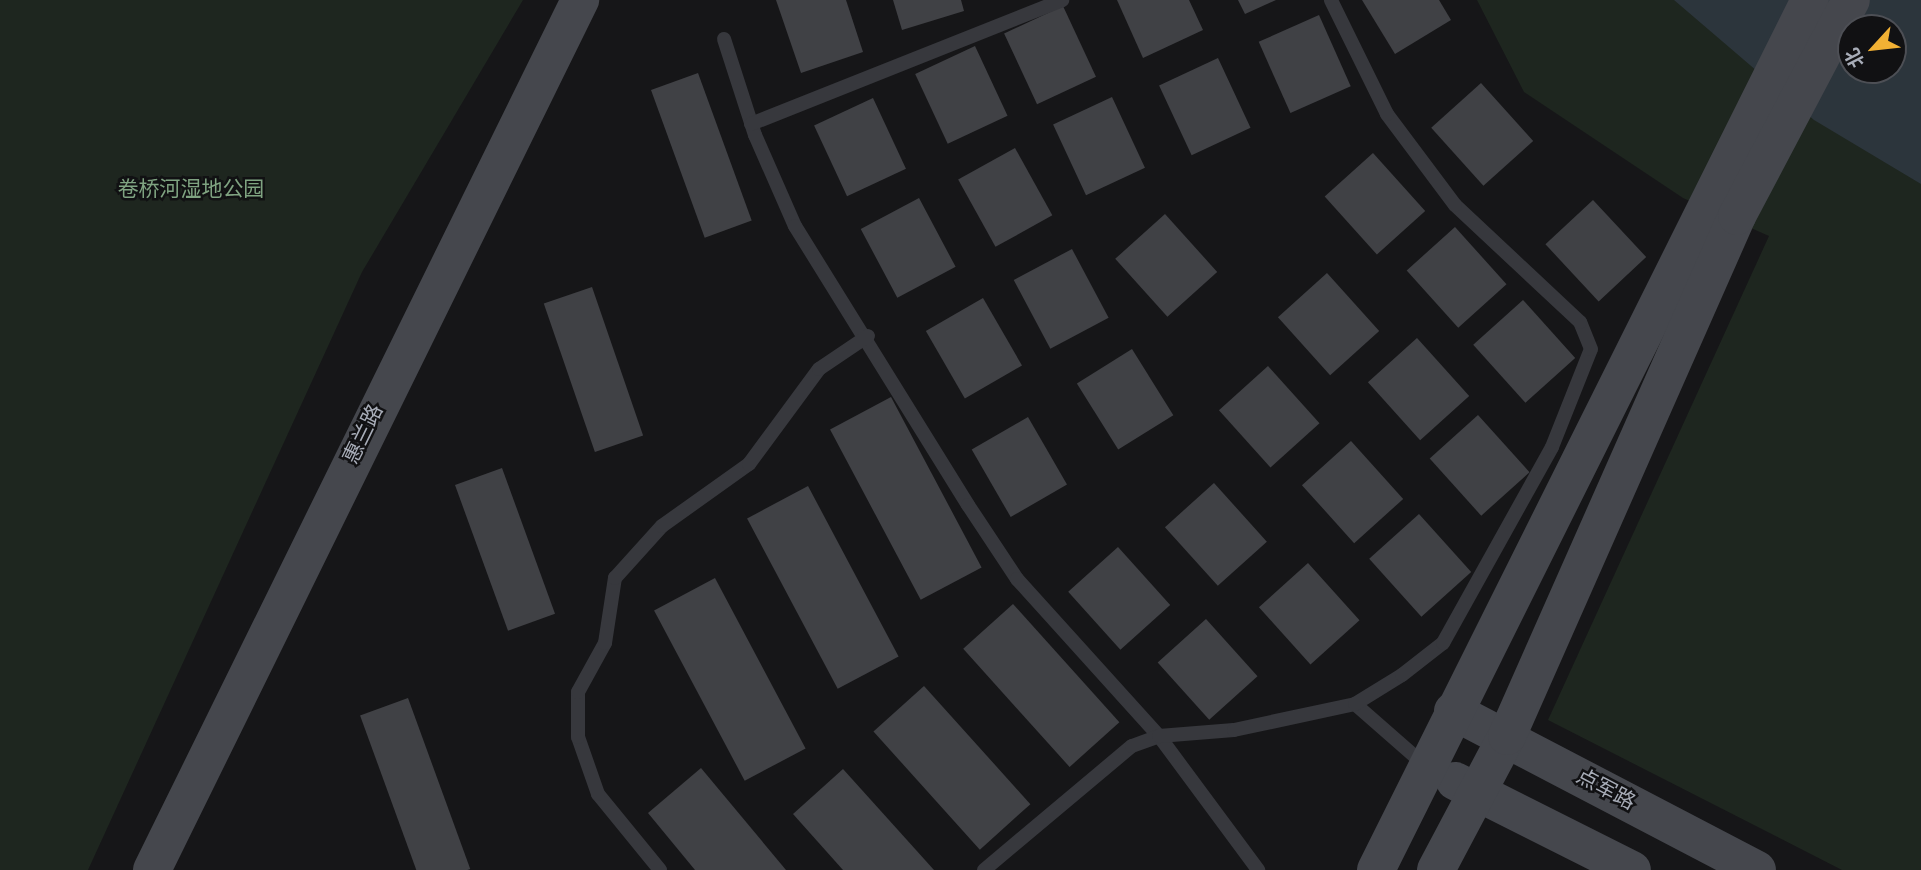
<!DOCTYPE html>
<html>
<head>
<meta charset="utf-8">
<style>
	body { margin:0 }
	#map { position:relative; width:1921px; height:870px; overflow:hidden; background:#161618; font-family:Arial,"Noto Sans SC",sans-serif }
	div>[style] { position:absolute }
	[style*='--x'] { left:calc(var(--x)*1px); top:calc(var(--y)*1px); width:calc(var(--w)*1px); rotate:calc(var(--a)*1deg) }
	.green>* { inset:0; background:#1e261f }
	.water>* { inset:0; background:#2c353c }
	.building>* { inset:0; background:#404145; transform-origin:0 0 }
	.lane>* { height:14px; margin:-7px; padding:0 7px; transform-origin:7px; border-radius:7px; background:#37383d }
	.secondary>* { height:38px; margin:-19px; padding:0 19px; transform-origin:19px; border-radius:19px; background:#45474d }
	span { translate:-50% -50%; white-space:nowrap; text-align:center; line-height:1.15; -webkit-text-stroke:5px #111113; paint-order:stroke }
	.park-label { font-size:21px; color:#7fa381 }
	.street-label { font-size:21px; color:#a8adb8 }
	.north { position:absolute; left:1837px; top:14px; width:70px; height:70px; box-sizing:border-box; background:#111113; border:2px solid #4d4f55; border-radius:50%; rotate:243deg; font-size:19px; font-weight:700; line-height:28px; text-align:center; color:#a8adb8 }
	.north::after { content:''; display:block; margin:auto; width:24px; height:32px; background:#f2b134; clip-path:polygon(50% 0,100% 100%,50% 72%,0 100%) }
</style>
</head>
<body>
<div id="map">
	<div class="green">
		<div style="clip-path:polygon(0 0,523px 0,362px 272px,88px 870px,0 870px)"></div>
		<div style="clip-path:polygon(evenodd,1477px 0,1921px 0,1921px 870px,1842px 870px,1548px 720px,1769px 236px,1683px 198px,1524px 92px,1477px 0,1851px 28px,1893px 28px,1893px 70px,1851px 70px,1851px 28px)"></div>
	</div>
	<div class="water">
		<div style="clip-path:polygon(evenodd,1674px 0,1921px 0,1921px 184px,1814px 120px,1674px 0,1851px 28px,1893px 28px,1893px 70px,1851px 70px,1851px 28px)"></div>
	</div>
	<div class="building">
		<div style="clip-path:polygon(776px 0,846px 0,863px 52px,801px 73px)"></div>
		<div style="clip-path:polygon(893px 0,961px 0,964px 11px,902px 30px)"></div>
		<div style="clip-path:polygon(1117px 0,1189px 0,1203px 30px,1143px 58px)"></div>
		<div style="clip-path:polygon(1238px 0,1276px 0,1245px 14px)"></div>
		<div style="clip-path:polygon(1362px 0,1439px 0,1451px 20px,1395px 54px)"></div>
		<div style="left:1063px;top:6px;width:78px;height:65px;rotate:65deg"></div>
		<div style="left:1319px;top:15px;width:78px;height:66px;rotate:66deg"></div>
		<div style="left:975px;top:46px;width:77px;height:66px;rotate:65deg"></div>
		<div style="left:1218px;top:58px;width:77px;height:65px;rotate:65deg"></div>
		<div style="left:698px;top:73px;width:157px;height:50px;rotate:70deg"></div>
		<div style="left:1481px;top:83px;width:78px;height:67px;rotate:48deg"></div>
		<div style="left:1112px;top:97px;width:78px;height:65px;rotate:65deg"></div>
		<div style="left:873px;top:98px;width:78px;height:65px;rotate:65deg"></div>
		<div style="left:1015px;top:148px;width:77px;height:65px;rotate:61deg"></div>
		<div style="left:1373px;top:153px;width:78px;height:65px;rotate:48deg"></div>
		<div style="left:919px;top:198px;width:78px;height:66px;rotate:62deg"></div>
		<div style="left:1593px;top:200px;width:78px;height:65px;rotate:47deg"></div>
		<div style="left:1165px;top:214px;width:78px;height:67px;rotate:48deg"></div>
		<div style="left:1455px;top:227px;width:77px;height:65px;rotate:48deg"></div>
		<div style="left:1072px;top:249px;width:78px;height:66px;rotate:62deg"></div>
		<div style="left:1327px;top:273px;width:78px;height:66px;rotate:48deg"></div>
		<div style="left:592px;top:287px;width:157px;height:51px;rotate:71deg"></div>
		<div style="left:983px;top:298px;width:78px;height:66px;rotate:60deg"></div>
		<div style="left:1523px;top:300px;width:78px;height:67px;rotate:48deg"></div>
		<div style="left:1417px;top:338px;width:78px;height:66px;rotate:48deg"></div>
		<div style="left:1132px;top:349px;width:78px;height:65px;rotate:58deg"></div>
		<div style="left:1268px;top:366px;width:77px;height:66px;rotate:48deg"></div>
		<div style="left:891px;top:397px;width:193px;height:69px;rotate:62deg"></div>
		<div style="left:1478px;top:415px;width:77px;height:65px;rotate:48deg"></div>
		<div style="left:1028px;top:417px;width:78px;height:65px;rotate:60deg"></div>
		<div style="left:1351px;top:441px;width:78px;height:66px;rotate:48deg"></div>
		<div style="left:502px;top:468px;width:155px;height:50px;rotate:70deg"></div>
		<div style="left:1214px;top:483px;width:79px;height:66px;rotate:48deg"></div>
		<div style="left:808px;top:486px;width:193px;height:69px;rotate:62deg"></div>
		<div style="left:1419px;top:514px;width:78px;height:67px;rotate:48deg"></div>
		<div style="left:1118px;top:547px;width:78px;height:67px;rotate:48deg"></div>
		<div style="left:1308px;top:563px;width:77px;height:66px;rotate:48deg"></div>
		<div style="left:715px;top:578px;width:193px;height:69px;rotate:62deg"></div>
		<div style="left:1013px;top:604px;width:159px;height:67px;rotate:48deg"></div>
		<div style="left:1206px;top:619px;width:77px;height:65px;rotate:48deg"></div>
		<div style="left:924px;top:686px;width:159px;height:68px;rotate:48deg"></div>
		<div style="left:408px;top:698px;width:182px;height:51px;rotate:70deg"></div>
		<div style="clip-path:polygon(701px 768px,786px 870px,695px 870px,648px 813px)"></div>
		<div style="clip-path:polygon(843px 769px,934px 870px,843px 870px,793px 814px)"></div>
	</div>
	<div class="lane">
		<div style="--x:724;--y:39;--w:101;--a:72.1"></div>
		<div style="--x:755;--y:135;--w:99;--a:66.3"></div>
		<div style="--x:795;--y:226;--w:328;--a:58.2"></div>
		<div style="--x:968;--y:505;--w:89;--a:56.5"></div>
		<div style="--x:1017;--y:579;--w:212;--a:47.9"></div>
		<div style="--x:1159;--y:736;--w:167;--a:53.5"></div>
		<div style="--x:751;--y:124;--w:335;--a:-21.7"></div>
		<div style="--x:1355;--y:704;--w:96;--a:41.2"></div>
		<div style="--x:660;--y:870;--w:98;--a:-129.2"></div>
		<div style="--x:598;--y:794;--w:60;--a:-109.3"></div>
		<div style="--x:578;--y:737;--w:45;--a:-90"></div>
		<div style="--x:578;--y:692;--w:56;--a:-61.1"></div>
		<div style="--x:605;--y:643;--w:66;--a:-81.3"></div>
		<div style="--x:615;--y:578;--w:70;--a:-47.9"></div>
		<div style="--x:662;--y:526;--w:107;--a:-35.5"></div>
		<div style="--x:749;--y:464;--w:118;--a:-53.6"></div>
		<div style="--x:819;--y:369;--w:59;--a:-34"></div>
		<div style="--x:984;--y:870;--w:193;--a:-40"></div>
		<div style="--x:1132;--y:746;--w:29;--a:-20"></div>
		<div style="--x:1159;--y:736;--w:75;--a:-4.6"></div>
		<div style="--x:1234;--y:730;--w:124;--a:-12.1"></div>
		<div style="--x:1355;--y:704;--w:55;--a:-31.7"></div>
		<div style="--x:1402;--y:675;--w:52;--a:-38"></div>
		<div style="--x:1443;--y:643;--w:224;--a:-60.9"></div>
		<div style="--x:1552;--y:447;--w:105;--a:-68.3"></div>
		<div style="--x:1591;--y:349;--w:29;--a:-112"></div>
		<div style="--x:1580;--y:322;--w:171;--a:-136.9"></div>
		<div style="--x:1455;--y:205;--w:114;--a:-126.8"></div>
		<div style="--x:1387;--y:114;--w:127;--a:-116.2"></div>
	</div>
	<div class="secondary">
		<div style="--x:1453;--y:711;--w:343;--a:27.6"></div>
		<div style="--x:1455;--y:781;--w:198;--a:26.7"></div>
		<div style="--x:152;--y:870;--w:970;--a:-63.8"></div>
		<div style="--x:1376;--y:870;--w:972;--a:-63.49"></div>
		<div style="--x:1436;--y:870;--w:152;--a:-62.1"></div>
		<div style="--x:1507;--y:736;--w:569;--a:-66.14"></div>
		<div style="--x:1737;--y:216;--w:244;--a:-62.2"></div>
	</div>
	<div class="park-label">
		<span style="left:191px;top:189px">卷桥河湿地公园</span>
	</div>
	<div class="street-label">
		<span style="left:363px;top:434px;rotate:-64deg">惠兰路</span>
		<span style="left:1606px;top:789px;rotate:28deg">点军路</span>
	</div>
	<div class="north">北</div>
</div>
</body>
</html>
